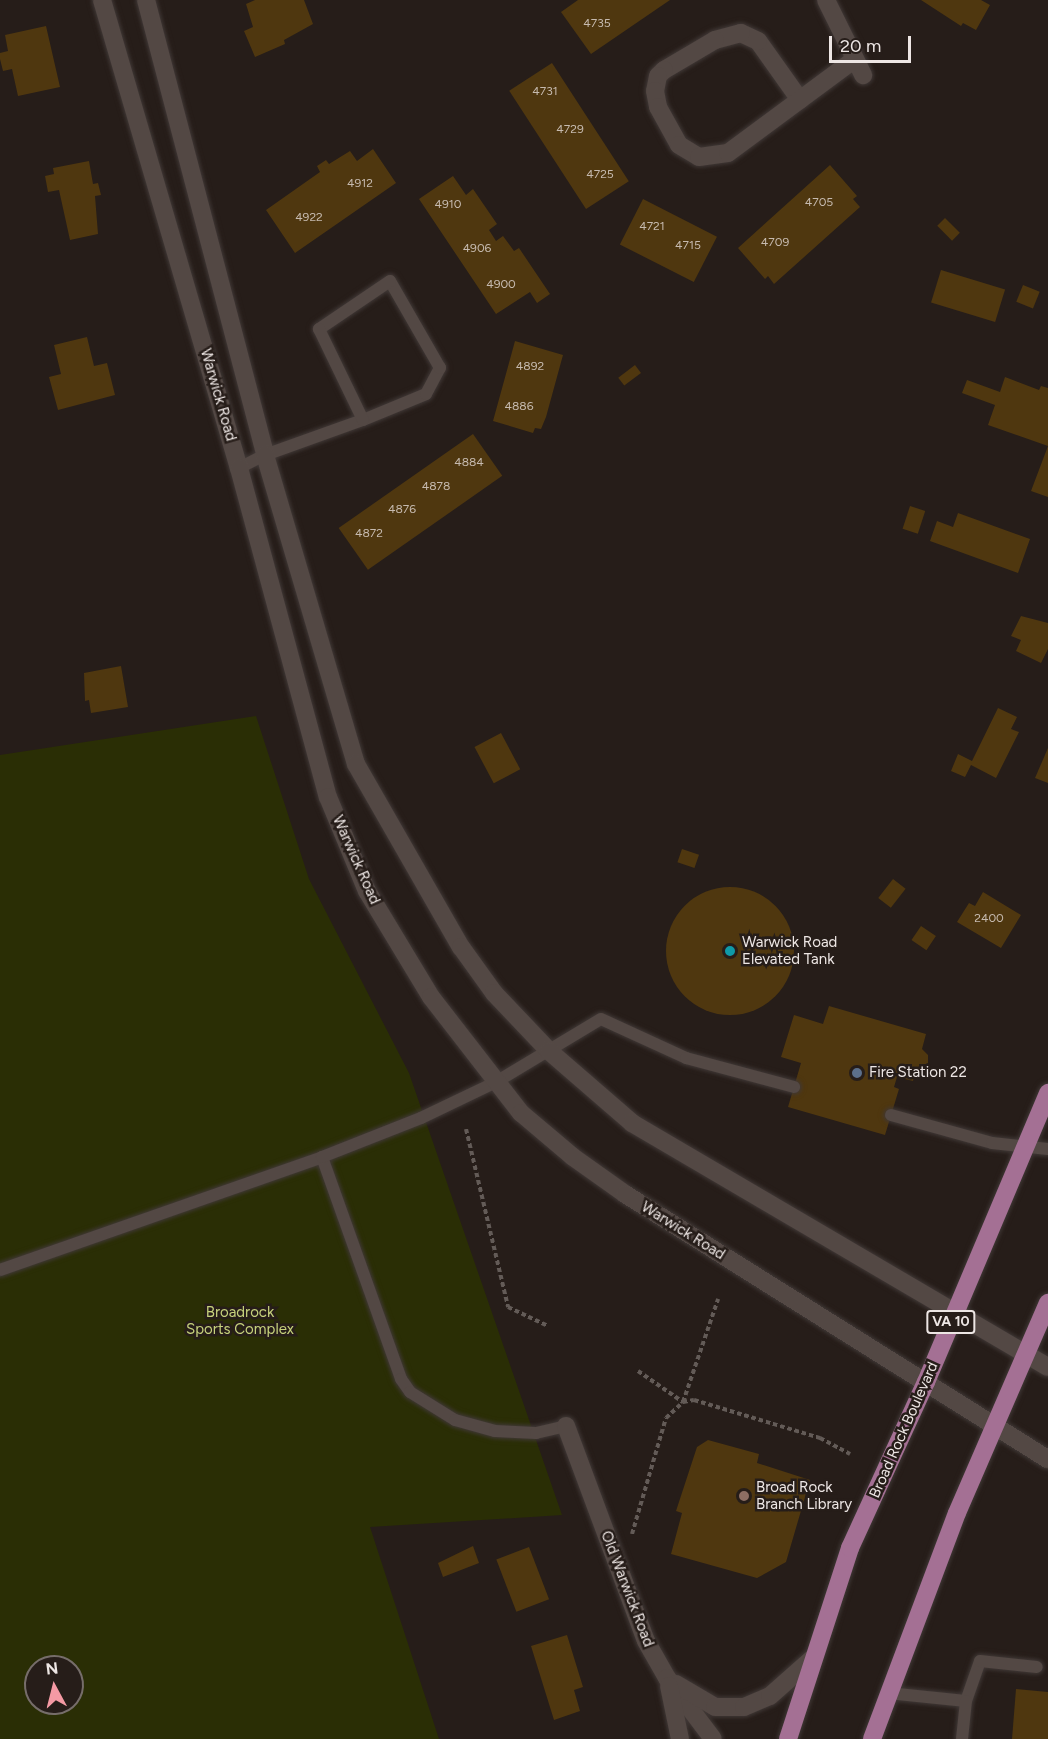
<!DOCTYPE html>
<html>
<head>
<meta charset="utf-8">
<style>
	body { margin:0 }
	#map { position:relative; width:1048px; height:1739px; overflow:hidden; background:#261d19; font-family:Figtree,sans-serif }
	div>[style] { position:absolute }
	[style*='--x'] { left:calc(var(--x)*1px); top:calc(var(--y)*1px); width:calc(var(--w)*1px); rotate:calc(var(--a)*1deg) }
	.green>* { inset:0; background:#2a2e05 }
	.building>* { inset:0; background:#4f370f; transform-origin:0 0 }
	.round { border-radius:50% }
	.path>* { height:4px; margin-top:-2px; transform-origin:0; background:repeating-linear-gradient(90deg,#635b57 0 4.5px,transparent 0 7.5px) }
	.roads { filter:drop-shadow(0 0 2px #403836) drop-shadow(0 0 2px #403836) }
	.lane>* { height:12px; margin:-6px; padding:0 6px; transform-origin:6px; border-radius:6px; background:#534844 }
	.street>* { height:18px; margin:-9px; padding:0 9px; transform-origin:9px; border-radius:9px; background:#534844 }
	.secondary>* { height:18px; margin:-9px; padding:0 9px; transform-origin:9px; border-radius:9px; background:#534844 }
	.primary>* { height:18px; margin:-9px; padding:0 9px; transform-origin:9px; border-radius:9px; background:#a47094 }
	.dots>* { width:16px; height:16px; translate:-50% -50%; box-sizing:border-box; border:3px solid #261d19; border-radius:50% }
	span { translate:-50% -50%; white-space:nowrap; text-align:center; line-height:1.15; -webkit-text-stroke:5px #261d19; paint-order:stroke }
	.number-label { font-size:12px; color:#c6baaf }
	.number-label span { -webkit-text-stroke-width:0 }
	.shield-label span { padding:2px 4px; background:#261d19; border:2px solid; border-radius:4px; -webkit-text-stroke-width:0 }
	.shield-label { font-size:14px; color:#ede6e4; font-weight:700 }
	.street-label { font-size:15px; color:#ede6e4 }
	.poi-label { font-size:15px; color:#ede6e4 }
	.left { translate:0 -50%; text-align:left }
	.park-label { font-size:15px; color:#c6d17c }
	.north { position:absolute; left:24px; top:1655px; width:60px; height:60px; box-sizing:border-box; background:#261d19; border:2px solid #766d6a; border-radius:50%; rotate:353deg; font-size:16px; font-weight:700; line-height:24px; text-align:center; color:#ede6e4 }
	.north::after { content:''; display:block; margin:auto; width:21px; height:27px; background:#f49aa4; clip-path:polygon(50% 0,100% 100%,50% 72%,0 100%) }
	.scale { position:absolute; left:829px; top:36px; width:82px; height:27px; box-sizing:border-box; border:3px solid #ede6e4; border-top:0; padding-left:8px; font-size:18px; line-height:21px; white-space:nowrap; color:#ede6e4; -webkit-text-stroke:4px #261d19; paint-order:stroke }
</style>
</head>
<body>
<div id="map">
	<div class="green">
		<div style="clip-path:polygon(evenodd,256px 716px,309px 879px,409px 1073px,562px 1515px,370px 1527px,439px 1739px,0 1739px,0 755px,256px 716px,36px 1667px,72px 1667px,72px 1703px,36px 1703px,36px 1667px)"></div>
	</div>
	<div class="building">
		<div style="clip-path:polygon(255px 0,304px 0,313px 24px,284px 40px,285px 44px,255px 57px,244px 31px,253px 27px,246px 4px)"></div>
		<div style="clip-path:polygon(578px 0,670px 0,591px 54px,561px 12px)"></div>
		<div style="clip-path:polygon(921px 0,981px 0,990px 5px,976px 30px,963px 23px,961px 26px)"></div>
		<div style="clip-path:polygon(46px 26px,60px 87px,18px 96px,12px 69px,3px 71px,0 59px,0 53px,8px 51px,5px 35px)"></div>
		<div style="left:552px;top:63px;width:141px;height:51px;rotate:57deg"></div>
		<div style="clip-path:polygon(373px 149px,396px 183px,295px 253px,266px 210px,320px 172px,317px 166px,326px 160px,329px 164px,350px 151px,357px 161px)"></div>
		<div style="clip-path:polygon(89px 161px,93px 184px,98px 183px,101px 195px,95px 196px,98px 234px,70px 240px,59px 190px,48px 192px,45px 176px,54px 174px,53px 168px)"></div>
		<div style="clip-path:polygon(830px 165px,857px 196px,853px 199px,860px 207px,774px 284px,768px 276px,765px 279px,738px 248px)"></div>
		<div style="clip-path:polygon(453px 176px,466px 195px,473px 189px,497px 224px,489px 230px,496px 241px,503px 236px,514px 251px,519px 248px,550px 294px,537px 303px,530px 292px,496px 314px,419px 199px)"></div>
		<div style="left:643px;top:199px;width:83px;height:51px;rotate:27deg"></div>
		<div style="left:945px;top:218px;width:21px;height:11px;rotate:45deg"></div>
		<div style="left:941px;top:270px;width:67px;height:34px;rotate:17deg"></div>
		<div style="left:1023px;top:285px;width:18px;height:18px;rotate:22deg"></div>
		<div style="clip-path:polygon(87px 337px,94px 366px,107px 363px,115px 395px,58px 410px,49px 377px,61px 374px,54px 345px)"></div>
		<div style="clip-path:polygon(515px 341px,563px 355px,546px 417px,541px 429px,535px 428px,533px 433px,493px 421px)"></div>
		<div style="left:635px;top:365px;width:10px;height:21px;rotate:53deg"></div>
		<div style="clip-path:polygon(1005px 377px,1039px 390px,1041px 386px,1048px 388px,1048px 497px,1031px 491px,1048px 446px,988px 425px,995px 405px,962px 393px,967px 380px,1000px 392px)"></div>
		<div style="left:473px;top:434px;width:51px;height:164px;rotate:55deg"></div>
		<div style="left:910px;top:506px;width:16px;height:24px;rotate:18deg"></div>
		<div style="clip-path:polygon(958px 513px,1030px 539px,1018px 573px,930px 541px,937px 521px,953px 527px)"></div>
		<div style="clip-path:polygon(1021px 616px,1048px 623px,1048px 649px,1041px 663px,1016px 651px,1021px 640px,1011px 636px)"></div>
		<div style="clip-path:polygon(121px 666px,128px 707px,91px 713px,89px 700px,85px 701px,84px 673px)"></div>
		<div style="clip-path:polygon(998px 708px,1017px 717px,1011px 729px,1019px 732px,996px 778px,971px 765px,965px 777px,951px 771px,958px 754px,972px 761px)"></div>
		<div style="left:501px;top:733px;width:41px;height:30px;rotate:62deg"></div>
		<div style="clip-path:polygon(1048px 748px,1048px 783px,1035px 778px)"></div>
		<div style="left:682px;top:849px;width:18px;height:14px;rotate:19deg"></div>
		<div style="left:893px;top:879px;width:16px;height:24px;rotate:38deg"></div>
		<div class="round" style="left:666px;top:887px;width:128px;height:128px"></div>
		<div style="clip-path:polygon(983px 892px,1021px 915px,1001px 948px,957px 922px,969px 903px,975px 906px)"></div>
		<div style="left:921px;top:926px;width:18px;height:17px;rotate:34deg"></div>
		<div style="clip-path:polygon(829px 1006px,926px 1034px,922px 1049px,928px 1055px,928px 1063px,916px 1069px,913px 1081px,897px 1077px,894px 1087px,899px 1089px,885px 1135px,788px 1107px,801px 1063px,781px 1057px,794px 1015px,823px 1024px)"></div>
		<div style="clip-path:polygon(708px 1440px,759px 1454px,757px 1463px,810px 1480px,786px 1562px,757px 1578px,671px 1554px,682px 1513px,676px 1511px,697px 1447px)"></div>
		<div style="clip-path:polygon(473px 1546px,479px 1563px,443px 1577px,438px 1563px)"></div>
		<div style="left:529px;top:1547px;width:56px;height:35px;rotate:69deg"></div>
		<div style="clip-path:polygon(567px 1635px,583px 1687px,574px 1690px,580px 1711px,554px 1720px,531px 1646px)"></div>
		<div style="clip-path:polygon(1016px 1689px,1048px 1692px,1048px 1739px,1012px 1739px)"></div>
	</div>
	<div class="path">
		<div style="--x:466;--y:1129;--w:183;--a:76.7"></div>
		<div style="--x:508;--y:1307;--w:44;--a:25.4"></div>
		<div style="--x:638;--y:1371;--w:55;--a:34.6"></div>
		<div style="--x:683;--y:1402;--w:109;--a:-71.2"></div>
		<div style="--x:632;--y:1534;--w:121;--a:-73.7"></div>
		<div style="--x:666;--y:1418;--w:23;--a:-43"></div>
		<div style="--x:683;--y:1402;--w:11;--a:-10"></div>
		<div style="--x:694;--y:1400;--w:132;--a:16.8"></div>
		<div style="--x:820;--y:1438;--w:34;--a:28"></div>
	</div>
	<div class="roads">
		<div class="lane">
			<div style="--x:239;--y:468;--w:29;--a:-27"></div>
			<div style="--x:265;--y:455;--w:104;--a:-19.7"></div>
			<div style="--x:363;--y:420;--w:68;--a:-22.4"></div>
			<div style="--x:426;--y:394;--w:30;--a:-62"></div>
			<div style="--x:440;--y:368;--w:100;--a:-119.9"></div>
			<div style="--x:390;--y:281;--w:86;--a:145.9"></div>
			<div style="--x:319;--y:329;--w:101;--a:64.2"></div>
			<div style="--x:891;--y:1115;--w:105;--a:15.5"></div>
			<div style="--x:992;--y:1143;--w:56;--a:6.1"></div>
			<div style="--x:322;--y:1157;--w:236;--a:70.4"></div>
			<div style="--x:401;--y:1379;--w:16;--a:55"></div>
			<div style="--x:410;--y:1392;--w:53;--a:31.9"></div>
			<div style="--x:455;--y:1420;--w:41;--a:15.4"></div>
			<div style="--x:495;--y:1431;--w:41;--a:2.8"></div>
			<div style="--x:536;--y:1433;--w:31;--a:-13"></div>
			<div style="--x:0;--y:1270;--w:341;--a:-19.3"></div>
			<div style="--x:322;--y:1157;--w:106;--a:-21.5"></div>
			<div style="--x:421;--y:1118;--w:83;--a:-25.6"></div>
			<div style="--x:496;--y:1082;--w:122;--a:-31"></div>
			<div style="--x:601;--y:1019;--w:94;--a:24.6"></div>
			<div style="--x:686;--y:1058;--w:112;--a:15"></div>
			<div style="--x:888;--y:1693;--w:78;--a:5.9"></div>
			<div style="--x:966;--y:1701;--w:42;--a:-70.7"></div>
			<div style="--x:980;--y:1661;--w:57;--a:6"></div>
			<div style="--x:962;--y:1739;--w:38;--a:-84"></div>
		</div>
		<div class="street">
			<div style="--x:826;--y:0;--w:84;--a:63.7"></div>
			<div style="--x:800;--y:100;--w:72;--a:-125.4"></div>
			<div style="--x:758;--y:41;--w:19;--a:-155"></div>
			<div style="--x:741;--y:33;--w:27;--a:165"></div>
			<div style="--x:715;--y:40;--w:59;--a:149.5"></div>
			<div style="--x:664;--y:70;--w:8;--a:135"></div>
			<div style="--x:658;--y:76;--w:15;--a:101"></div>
			<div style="--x:655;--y:91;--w:16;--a:79"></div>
			<div style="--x:658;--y:107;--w:43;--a:61.1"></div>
			<div style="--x:679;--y:145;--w:23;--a:31"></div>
			<div style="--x:699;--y:157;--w:29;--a:-8"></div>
			<div style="--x:728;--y:153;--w:158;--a:-36.5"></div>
			<div style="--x:566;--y:1426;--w:229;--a:69.6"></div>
			<div style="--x:646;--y:1641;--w:43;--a:60.4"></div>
			<div style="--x:667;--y:1678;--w:76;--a:53"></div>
			<div style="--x:676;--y:1684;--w:45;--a:30.5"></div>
			<div style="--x:715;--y:1707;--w:29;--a:0"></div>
			<div style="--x:744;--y:1707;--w:28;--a:-23"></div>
			<div style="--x:770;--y:1696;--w:57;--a:-41.5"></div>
			<div style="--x:669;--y:1686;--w:54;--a:78.3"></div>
		</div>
		<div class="secondary">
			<div style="--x:102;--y:0;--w:488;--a:73.7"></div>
			<div style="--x:239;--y:468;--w:341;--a:74.9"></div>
			<div style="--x:328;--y:797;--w:102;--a:67.5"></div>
			<div style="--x:367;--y:891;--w:124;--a:58.9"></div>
			<div style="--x:431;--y:997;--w:147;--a:52.2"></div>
			<div style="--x:521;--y:1113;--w:68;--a:40.2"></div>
			<div style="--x:573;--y:1157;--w:64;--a:35.4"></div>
			<div style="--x:625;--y:1194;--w:499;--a:32.1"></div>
			<div style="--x:146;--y:0;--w:470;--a:75.3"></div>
			<div style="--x:265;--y:455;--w:322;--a:73.6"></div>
			<div style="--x:356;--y:764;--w:211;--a:60.2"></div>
			<div style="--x:461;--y:947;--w:57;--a:54.3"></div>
			<div style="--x:494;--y:993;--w:80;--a:46.5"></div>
			<div style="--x:549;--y:1051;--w:110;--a:40.9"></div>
			<div style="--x:632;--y:1123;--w:482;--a:30.4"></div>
		</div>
		<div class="primary">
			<div style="--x:788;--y:1739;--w:201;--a:-72"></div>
			<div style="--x:850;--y:1548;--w:183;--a:-65.4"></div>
			<div style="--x:926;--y:1382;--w:314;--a:-67.1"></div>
			<div style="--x:872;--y:1739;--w:241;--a:-69.4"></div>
			<div style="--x:957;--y:1513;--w:229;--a:-66.6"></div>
		</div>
	</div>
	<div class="dots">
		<div style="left:730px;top:951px;background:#0f9aa8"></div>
		<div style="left:857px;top:1073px;background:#5c6f8a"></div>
		<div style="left:744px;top:1496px;background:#8d6e63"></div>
	</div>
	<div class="number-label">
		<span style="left:597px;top:24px">4735</span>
		<span style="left:545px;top:92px">4731</span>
		<span style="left:570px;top:130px">4729</span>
		<span style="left:600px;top:175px">4725</span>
		<span style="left:360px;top:184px">4912</span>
		<span style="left:819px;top:203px">4705</span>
		<span style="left:448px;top:205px">4910</span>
		<span style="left:309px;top:218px">4922</span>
		<span style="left:652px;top:227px">4721</span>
		<span style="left:775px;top:243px">4709</span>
		<span style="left:688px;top:246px">4715</span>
		<span style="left:477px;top:249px">4906</span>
		<span style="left:501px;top:285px">4900</span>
		<span style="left:530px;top:367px">4892</span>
		<span style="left:519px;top:407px">4886</span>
		<span style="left:469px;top:463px">4884</span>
		<span style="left:436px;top:487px">4878</span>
		<span style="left:402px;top:510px">4876</span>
		<span style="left:369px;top:534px">4872</span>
		<span style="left:989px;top:919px">2400</span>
	</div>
	<div class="shield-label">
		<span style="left:951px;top:1322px">VA 10</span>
	</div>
	<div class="street-label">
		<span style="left:218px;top:395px;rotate:74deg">Warwick Road</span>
		<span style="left:356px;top:860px;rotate:66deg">Warwick Road</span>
		<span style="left:683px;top:1231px;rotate:32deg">Warwick Road</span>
		<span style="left:904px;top:1430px;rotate:-66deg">Broad Rock Boulevard</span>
		<span style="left:627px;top:1589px;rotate:69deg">Old Warwick Road</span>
	</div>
	<div class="poi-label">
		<span class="left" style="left:742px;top:951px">Warwick Road<br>Elevated Tank</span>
		<span class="left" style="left:869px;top:1073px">Fire Station 22</span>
		<span class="left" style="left:756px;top:1496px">Broad Rock<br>Branch Library</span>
	</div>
	<div class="park-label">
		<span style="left:240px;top:1321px">Broadrock<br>Sports Complex</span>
	</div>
	<div class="north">N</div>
	<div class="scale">20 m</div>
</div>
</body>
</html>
